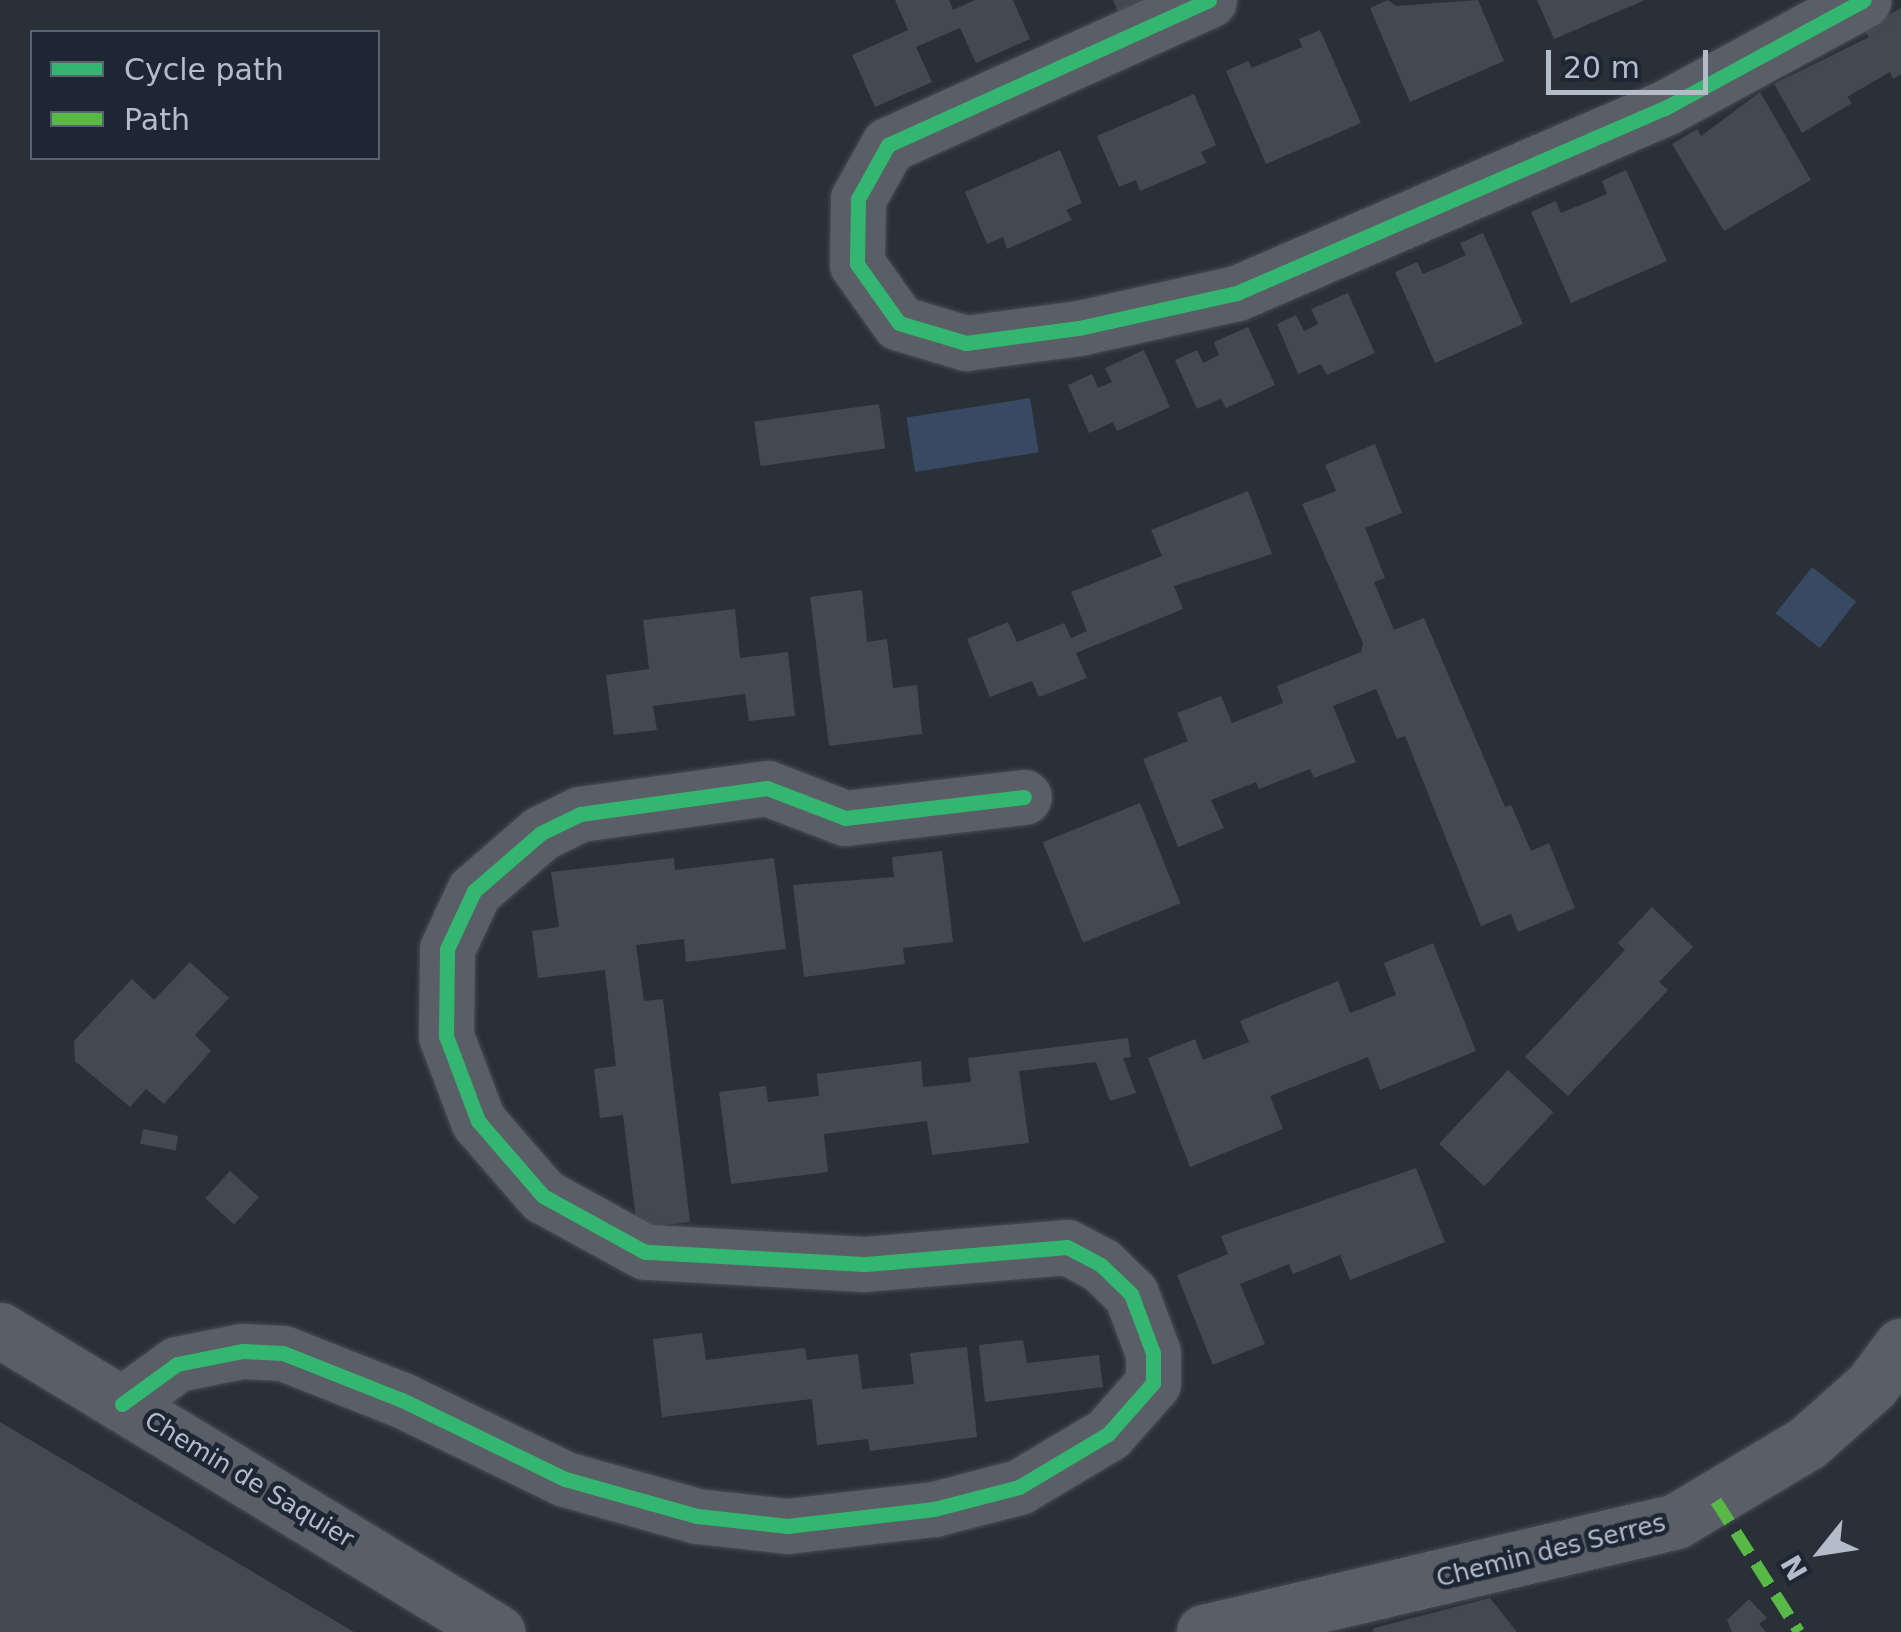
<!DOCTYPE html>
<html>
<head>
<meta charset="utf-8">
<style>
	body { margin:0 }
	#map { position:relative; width:1901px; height:1632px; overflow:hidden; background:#2a3038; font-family:"DejaVu Sans",sans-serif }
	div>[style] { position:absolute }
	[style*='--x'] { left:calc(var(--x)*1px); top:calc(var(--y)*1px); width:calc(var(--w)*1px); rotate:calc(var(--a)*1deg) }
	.water>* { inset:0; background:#384963; transform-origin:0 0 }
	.building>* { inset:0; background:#444950; transform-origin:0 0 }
	.roads { filter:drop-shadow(0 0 2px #484c53) drop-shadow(0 0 2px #484c53) }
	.minor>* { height:55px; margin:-27.5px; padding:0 27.5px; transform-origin:27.5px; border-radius:27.5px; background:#5a5e66 }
	.quiet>* { height:12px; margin-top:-6px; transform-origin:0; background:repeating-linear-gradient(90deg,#58b947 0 25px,transparent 0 37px) }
	.cycleway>* { height:15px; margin:-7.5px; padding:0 7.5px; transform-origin:7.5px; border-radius:7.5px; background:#33b770 }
	span { translate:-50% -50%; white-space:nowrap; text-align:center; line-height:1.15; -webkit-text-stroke:9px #1d2633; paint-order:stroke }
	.street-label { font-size:25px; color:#b4bcc9 }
	.legend { position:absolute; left:30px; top:30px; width:350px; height:130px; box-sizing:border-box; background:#1d2633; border:2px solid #59626f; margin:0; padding:12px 18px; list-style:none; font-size:30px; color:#b4bcc9 }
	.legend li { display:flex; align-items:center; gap:20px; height:50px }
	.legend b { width:50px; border:2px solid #59626f }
	.north { position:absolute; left:1771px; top:1502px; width:100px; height:100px; -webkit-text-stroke:8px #1d2633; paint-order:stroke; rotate:240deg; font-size:28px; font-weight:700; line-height:40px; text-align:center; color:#b4bcc9 }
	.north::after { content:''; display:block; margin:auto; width:35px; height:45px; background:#b4bcc9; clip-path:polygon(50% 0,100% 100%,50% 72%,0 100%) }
	.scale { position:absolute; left:1546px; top:50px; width:162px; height:45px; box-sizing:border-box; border:5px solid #b4bcc9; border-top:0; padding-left:12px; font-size:30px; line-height:35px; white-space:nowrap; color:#b4bcc9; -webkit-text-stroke:8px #1d2633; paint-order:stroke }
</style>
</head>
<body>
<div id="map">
	<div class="water">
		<div style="left:1030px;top:398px;width:55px;height:125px;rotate:81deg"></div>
		<div style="left:1812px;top:567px;width:56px;height:59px;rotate:38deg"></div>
	</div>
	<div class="building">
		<div style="clip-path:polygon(895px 0,949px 0,953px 10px,975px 0,1013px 0,1030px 39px,976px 63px,960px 28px,939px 37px,916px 47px,932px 82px,875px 107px,852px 55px,908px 30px)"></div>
		<div style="clip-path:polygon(1113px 0,1168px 0,1122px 21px)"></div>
		<div style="clip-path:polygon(1388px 0,1396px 6px,1478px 0,1504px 61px,1410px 102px,1370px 8px)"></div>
		<div style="clip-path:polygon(1537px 0,1645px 0,1554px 39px)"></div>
		<div style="clip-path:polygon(1901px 8px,1901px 74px,1893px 79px,1890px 72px,1847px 97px,1852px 103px,1802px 133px,1774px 84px,1869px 37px,1864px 30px)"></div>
		<div style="clip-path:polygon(1320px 30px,1361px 123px,1266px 164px,1226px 71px,1248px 61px,1252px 68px,1302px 47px,1299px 39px)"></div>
		<div style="clip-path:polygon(1760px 92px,1811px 180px,1724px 231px,1672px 144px,1697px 129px,1701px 136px)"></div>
		<div style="clip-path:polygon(1194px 94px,1216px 145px,1201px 152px,1206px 163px,1140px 191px,1136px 180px,1119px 187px,1097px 136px)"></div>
		<div style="clip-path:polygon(1060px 150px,1082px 203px,1066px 210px,1072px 220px,1007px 249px,1003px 237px,987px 244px,965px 192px)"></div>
		<div style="clip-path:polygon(1626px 170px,1667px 261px,1571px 303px,1531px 212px,1556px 201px,1561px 213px,1583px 204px,1607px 194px,1602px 181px)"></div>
		<div style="clip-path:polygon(1483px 233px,1523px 324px,1435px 363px,1395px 272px,1417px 262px,1423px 274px,1442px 266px,1466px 255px,1460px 243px)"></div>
		<div style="clip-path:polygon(1348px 293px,1375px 353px,1327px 375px,1321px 364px,1298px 374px,1277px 324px,1296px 315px,1304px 331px,1318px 324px,1311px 309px)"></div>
		<div style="clip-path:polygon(1248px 327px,1275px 385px,1226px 408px,1221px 399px,1197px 409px,1175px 360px,1197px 350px,1203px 363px,1219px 355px,1214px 342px)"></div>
		<div style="clip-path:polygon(1144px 350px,1170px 407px,1117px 431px,1113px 422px,1089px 433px,1068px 385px,1092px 374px,1098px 388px,1112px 382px,1105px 368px)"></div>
		<div style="left:879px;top:404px;width:45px;height:126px;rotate:82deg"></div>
		<div style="clip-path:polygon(1375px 444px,1402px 513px,1365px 528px,1385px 578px,1374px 582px,1394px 630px,1424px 618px,1505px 807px,1511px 805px,1531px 851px,1549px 843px,1575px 908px,1518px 932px,1511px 914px,1481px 926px,1405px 736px,1397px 739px,1376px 689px,1333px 706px,1356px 762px,1314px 778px,1310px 769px,1259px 789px,1256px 782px,1211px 800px,1224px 828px,1178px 847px,1143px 759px,1188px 741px,1177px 713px,1221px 696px,1232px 723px,1283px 703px,1277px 686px,1361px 652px,1363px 643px,1302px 504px,1336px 491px,1325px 465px)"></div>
		<div style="clip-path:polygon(1248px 491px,1272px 554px,1174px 586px,1183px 609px,1076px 653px,1087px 678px,1039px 697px,1032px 681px,990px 697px,967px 639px,1008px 622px,1017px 642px,1064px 623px,1071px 638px,1087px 631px,1071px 592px,1162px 556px,1151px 530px)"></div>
		<div style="clip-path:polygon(862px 590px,867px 642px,887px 639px,893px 688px,917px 685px,922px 734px,829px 746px,810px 597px)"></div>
		<div style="clip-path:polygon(735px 609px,740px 658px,788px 652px,795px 716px,749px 721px,745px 694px,653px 706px,657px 730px,614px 735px,606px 675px,649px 669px,643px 620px)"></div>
		<div style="left:1140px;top:803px;width:108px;height:105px;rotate:68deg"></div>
		<div style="clip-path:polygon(942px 851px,953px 942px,903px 948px,905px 964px,804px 977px,793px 885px,894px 877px,892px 857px)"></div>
		<div style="clip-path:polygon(674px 858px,675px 870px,774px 858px,786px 949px,686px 962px,684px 939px,636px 945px,644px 1001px,663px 999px,690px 1222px,637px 1228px,623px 1115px,600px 1118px,594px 1069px,616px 1066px,605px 970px,538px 978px,532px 931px,559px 927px,551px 872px)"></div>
		<div style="clip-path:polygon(1652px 907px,1693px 947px,1659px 982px,1668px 990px,1568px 1096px,1525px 1057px,1625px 950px,1618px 943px)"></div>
		<div style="clip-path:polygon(1433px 943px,1476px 1051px,1380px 1090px,1368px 1057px,1270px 1096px,1283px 1129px,1190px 1167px,1148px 1058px,1195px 1039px,1203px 1060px,1249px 1042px,1240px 1021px,1338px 981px,1350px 1013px,1396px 995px,1384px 963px)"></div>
		<div style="clip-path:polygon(190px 962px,229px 998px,195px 1035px,211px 1051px,164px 1104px,146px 1089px,130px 1107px,75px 1061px,74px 1041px,132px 979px,154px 1000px)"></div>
		<div style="clip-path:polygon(1128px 1038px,1131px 1057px,1123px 1058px,1136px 1093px,1110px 1101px,1096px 1062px,1019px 1071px,1029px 1143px,932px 1155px,927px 1121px,824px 1134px,828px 1172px,731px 1184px,719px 1092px,766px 1086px,768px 1102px,819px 1096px,817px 1074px,921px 1061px,923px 1087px,971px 1082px,968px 1058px)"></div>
		<div style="left:1508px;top:1070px;width:62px;height:101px;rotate:43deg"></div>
		<div style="left:143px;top:1129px;width:36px;height:15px;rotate:11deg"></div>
		<div style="clip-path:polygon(1416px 1168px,1445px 1242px,1350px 1280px,1340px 1255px,1293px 1274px,1289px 1264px,1240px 1284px,1265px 1344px,1213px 1365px,1177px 1275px,1228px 1254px,1221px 1236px)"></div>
		<div style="left:230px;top:1171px;width:39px;height:37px;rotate:42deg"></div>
		<div style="clip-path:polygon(702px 1333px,706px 1360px,805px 1348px,807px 1360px,858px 1354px,862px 1389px,914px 1384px,910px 1353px,967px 1347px,977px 1437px,870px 1451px,868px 1439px,817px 1445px,812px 1399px,662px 1417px,653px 1339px)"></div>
		<div style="clip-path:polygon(1023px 1340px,1027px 1363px,1099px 1355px,1103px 1387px,985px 1402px,979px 1345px)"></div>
		<div style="clip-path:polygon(0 1422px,354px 1632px,0 1632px)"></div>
		<div style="clip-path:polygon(1490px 1598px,1517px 1632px,1372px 1632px,1374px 1628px)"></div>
		<div style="clip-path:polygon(1749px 1599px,1767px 1618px,1759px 1624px,1766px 1632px,1732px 1632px,1727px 1620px)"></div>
	</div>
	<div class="roads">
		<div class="minor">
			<div style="--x:1209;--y:0;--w:352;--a:155.7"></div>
			<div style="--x:888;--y:145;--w:62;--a:119.1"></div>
			<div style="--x:858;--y:199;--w:65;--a:90.9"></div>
			<div style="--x:857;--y:264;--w:72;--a:54.6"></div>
			<div style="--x:899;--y:323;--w:70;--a:16.6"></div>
			<div style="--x:966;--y:343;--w:114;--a:-7.6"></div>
			<div style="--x:1079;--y:328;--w:162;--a:-12.5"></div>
			<div style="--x:1237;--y:293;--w:466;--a:-23.4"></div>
			<div style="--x:1665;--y:108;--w:226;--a:-28.5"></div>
			<div style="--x:0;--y:1330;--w:582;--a:31.28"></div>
			<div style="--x:122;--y:1404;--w:68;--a:-36"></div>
			<div style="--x:177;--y:1364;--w:66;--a:-11.3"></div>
			<div style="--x:242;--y:1351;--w:41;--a:2.8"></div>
			<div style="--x:283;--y:1353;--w:128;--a:21.6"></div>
			<div style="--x:402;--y:1400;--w:181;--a:25.9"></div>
			<div style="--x:565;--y:1479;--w:137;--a:15.7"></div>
			<div style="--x:697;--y:1516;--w:91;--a:6.3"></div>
			<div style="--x:787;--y:1526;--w:148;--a:-6.6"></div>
			<div style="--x:934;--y:1509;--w:88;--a:-14.5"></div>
			<div style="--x:1019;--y:1487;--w:104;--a:-30.8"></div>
			<div style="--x:1108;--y:1434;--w:68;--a:-48.6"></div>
			<div style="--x:1153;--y:1383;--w:30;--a:-90"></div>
			<div style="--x:1153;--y:1353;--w:63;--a:-110.4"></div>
			<div style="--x:1131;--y:1294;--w:42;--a:-136"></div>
			<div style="--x:1101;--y:1265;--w:38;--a:-152"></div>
			<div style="--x:1067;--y:1247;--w:205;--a:175.2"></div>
			<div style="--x:863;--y:1264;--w:218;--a:-176.8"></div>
			<div style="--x:645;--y:1252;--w:116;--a:-151.2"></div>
			<div style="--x:543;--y:1196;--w:99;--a:-130.9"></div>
			<div style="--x:478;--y:1121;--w:91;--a:-110.6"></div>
			<div style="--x:446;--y:1036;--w:87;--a:-89.3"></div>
			<div style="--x:447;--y:949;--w:64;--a:-65"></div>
			<div style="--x:474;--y:891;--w:89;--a:-40.9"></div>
			<div style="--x:541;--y:833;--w:43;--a:-26"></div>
			<div style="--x:580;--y:814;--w:189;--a:-7.9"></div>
			<div style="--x:767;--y:788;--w:84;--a:21"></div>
			<div style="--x:845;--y:818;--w:180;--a:-6.7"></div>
			<div style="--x:1204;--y:1632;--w:485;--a:-13.2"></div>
			<div style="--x:1676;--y:1521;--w:152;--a:-30.8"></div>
			<div style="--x:1807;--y:1443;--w:87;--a:-41.7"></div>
			<div style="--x:1872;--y:1385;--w:49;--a:-53.4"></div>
		</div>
	</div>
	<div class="quiet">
		<div style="--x:1716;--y:1501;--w:155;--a:57.6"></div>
	</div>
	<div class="cycleway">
		<div style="--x:1209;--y:0;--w:352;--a:155.7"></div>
		<div style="--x:888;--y:145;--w:62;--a:119.1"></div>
		<div style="--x:858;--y:199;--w:65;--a:90.9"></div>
		<div style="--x:857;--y:264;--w:72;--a:54.6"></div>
		<div style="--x:899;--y:323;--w:70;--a:16.6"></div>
		<div style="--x:966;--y:343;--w:114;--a:-7.6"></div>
		<div style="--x:1079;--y:328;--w:162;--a:-12.5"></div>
		<div style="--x:1237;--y:293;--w:466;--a:-23.4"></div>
		<div style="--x:1665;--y:108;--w:226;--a:-28.5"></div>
		<div style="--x:122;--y:1404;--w:68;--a:-36"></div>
		<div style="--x:177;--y:1364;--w:66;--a:-11.3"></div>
		<div style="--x:242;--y:1351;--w:41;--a:2.8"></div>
		<div style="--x:283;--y:1353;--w:128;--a:21.6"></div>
		<div style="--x:402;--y:1400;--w:181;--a:25.9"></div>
		<div style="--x:565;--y:1479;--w:137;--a:15.7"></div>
		<div style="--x:697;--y:1516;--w:91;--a:6.3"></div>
		<div style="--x:787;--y:1526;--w:148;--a:-6.6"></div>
		<div style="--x:934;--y:1509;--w:88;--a:-14.5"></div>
		<div style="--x:1019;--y:1487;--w:104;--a:-30.8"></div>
		<div style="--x:1108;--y:1434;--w:68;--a:-48.6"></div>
		<div style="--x:1153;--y:1383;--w:30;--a:-90"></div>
		<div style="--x:1153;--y:1353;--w:63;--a:-110.4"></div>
		<div style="--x:1131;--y:1294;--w:42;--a:-136"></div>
		<div style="--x:1101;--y:1265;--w:38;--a:-152"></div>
		<div style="--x:1067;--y:1247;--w:205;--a:175.2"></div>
		<div style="--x:863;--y:1264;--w:218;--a:-176.8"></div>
		<div style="--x:645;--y:1252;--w:116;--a:-151.2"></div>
		<div style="--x:543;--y:1196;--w:99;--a:-130.9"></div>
		<div style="--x:478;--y:1121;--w:91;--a:-110.6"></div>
		<div style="--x:446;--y:1036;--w:87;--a:-89.3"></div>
		<div style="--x:447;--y:949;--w:64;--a:-65"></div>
		<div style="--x:474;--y:891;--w:89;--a:-40.9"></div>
		<div style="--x:541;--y:833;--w:43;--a:-26"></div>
		<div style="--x:580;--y:814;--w:189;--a:-7.9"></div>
		<div style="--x:767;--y:788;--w:84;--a:21"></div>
		<div style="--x:845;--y:818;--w:180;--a:-6.7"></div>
	</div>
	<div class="street-label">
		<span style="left:249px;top:1480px;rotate:31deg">Chemin de Saquier</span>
		<span style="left:1551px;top:1551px;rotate:-14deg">Chemin des Serres</span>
	</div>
	<ul class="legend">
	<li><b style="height:12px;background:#33b770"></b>Cycle path</li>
	<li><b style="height:12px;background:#58b947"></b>Path</li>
	</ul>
	<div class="north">N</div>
	<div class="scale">20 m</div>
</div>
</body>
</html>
